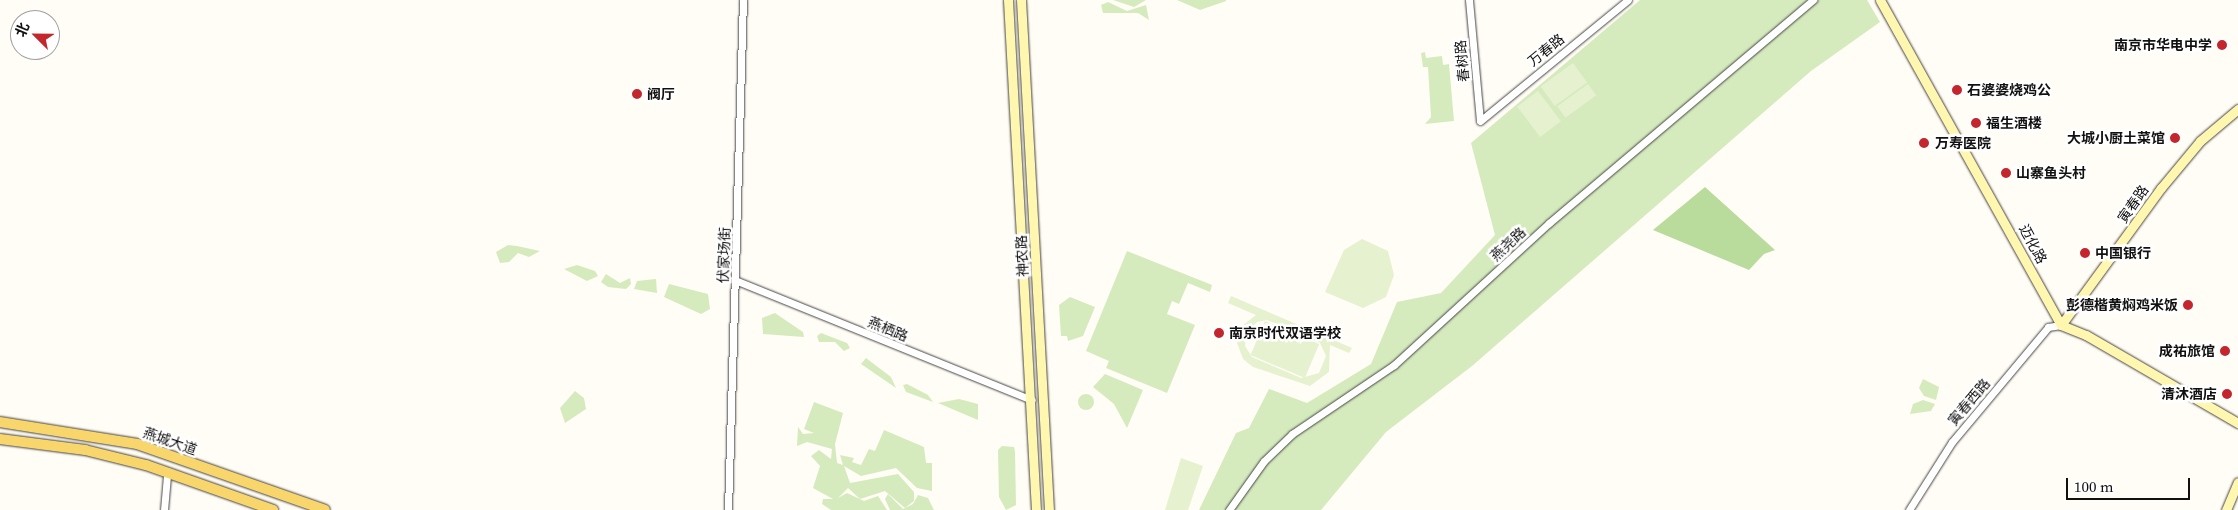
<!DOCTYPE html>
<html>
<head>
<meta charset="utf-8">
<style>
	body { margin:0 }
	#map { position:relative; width:2238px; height:510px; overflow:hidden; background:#fffdf5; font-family:"Source Serif 4","Noto Sans SC",serif }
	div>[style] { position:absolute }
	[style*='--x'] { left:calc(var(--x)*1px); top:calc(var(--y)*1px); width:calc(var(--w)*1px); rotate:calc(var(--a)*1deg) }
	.green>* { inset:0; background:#d5ebbd }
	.round { border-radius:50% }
	.forest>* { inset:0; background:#b9dc9c }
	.pitch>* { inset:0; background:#e6f2cf; transform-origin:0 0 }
	.roads { filter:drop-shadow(0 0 1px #444) drop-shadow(0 0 1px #444) }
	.street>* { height:7px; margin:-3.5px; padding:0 3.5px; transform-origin:3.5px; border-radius:3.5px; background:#fff }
	.secondary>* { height:9px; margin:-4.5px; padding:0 4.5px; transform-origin:4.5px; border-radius:4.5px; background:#fff6b0 }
	.primary>* { height:10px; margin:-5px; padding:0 5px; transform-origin:5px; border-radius:5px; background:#f9d66b }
	.dots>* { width:14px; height:14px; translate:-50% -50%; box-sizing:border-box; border:2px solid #fff; border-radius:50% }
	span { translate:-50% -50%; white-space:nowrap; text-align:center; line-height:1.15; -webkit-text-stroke:5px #fff; paint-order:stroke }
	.poi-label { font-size:14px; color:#111; font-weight:700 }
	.right { translate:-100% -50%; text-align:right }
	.left { translate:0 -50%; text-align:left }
	.street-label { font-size:14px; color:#111 }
	.north { position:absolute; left:10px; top:10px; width:50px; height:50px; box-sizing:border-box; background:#fff; border:1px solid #a0a0a0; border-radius:50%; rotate:293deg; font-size:14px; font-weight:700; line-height:20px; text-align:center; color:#111 }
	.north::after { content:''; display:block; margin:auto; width:18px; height:22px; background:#c4262e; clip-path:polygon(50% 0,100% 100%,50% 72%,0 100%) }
	.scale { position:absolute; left:2066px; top:478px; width:124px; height:22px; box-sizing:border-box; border:2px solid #111; border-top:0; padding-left:6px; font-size:15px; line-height:18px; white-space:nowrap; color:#111; -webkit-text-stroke:4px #fff; paint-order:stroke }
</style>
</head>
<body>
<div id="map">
	<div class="green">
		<div style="clip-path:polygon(1113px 0,1146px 0,1134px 7px)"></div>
		<div style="clip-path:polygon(1177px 0,1226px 0,1226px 1px,1200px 10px)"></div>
		<div style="clip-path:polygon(1640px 0,1867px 0,1880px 22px,1811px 71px,1472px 366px,1386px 432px,1321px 510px,1199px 510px,1236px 433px,1249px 428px,1269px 389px,1307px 403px,1371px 364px,1397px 302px,1441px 293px,1495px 235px,1471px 143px)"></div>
		<div style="clip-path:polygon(1108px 2px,1127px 11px,1146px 5px,1149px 20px,1138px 13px,1103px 13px,1101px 5px)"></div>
		<div style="clip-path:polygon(1425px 52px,1426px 58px,1442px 56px,1443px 65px,1449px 64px,1454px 121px,1425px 124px,1431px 117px,1428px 67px,1423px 67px,1421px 53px)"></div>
		<div style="clip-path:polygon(508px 245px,517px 246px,540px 251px,529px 257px,518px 253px,509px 262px,500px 263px,496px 252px)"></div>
		<div style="clip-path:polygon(1127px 251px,1212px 285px,1210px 292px,1188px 283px,1179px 304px,1172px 301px,1167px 314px,1195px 325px,1167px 393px,1106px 368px,1109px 361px,1086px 351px)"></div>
		<div style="clip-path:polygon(577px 265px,595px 271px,598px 276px,587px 281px,564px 269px)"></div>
		<div style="clip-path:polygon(606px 274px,620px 283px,630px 278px,631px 284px,626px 289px,608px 287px,601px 282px)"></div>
		<div style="clip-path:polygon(656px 279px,657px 293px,634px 289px,637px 281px)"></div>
		<div style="clip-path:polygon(669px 284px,708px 294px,710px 309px,701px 314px,664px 297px)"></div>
		<div style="clip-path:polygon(1070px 297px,1095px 307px,1083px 336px,1068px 341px,1067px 336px,1061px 336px,1059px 305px)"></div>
		<div style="clip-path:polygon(775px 313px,803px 332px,804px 337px,763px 334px,762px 318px)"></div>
		<div style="clip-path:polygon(821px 333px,847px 343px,850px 348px,844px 351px,835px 342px,819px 342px,817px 336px)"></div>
		<div style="clip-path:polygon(866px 358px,891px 377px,896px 388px,861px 364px)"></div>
		<div style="clip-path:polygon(1105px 374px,1143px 390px,1127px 428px,1114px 404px,1093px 387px)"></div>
		<div style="clip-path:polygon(1923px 379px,1939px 387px,1936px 400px,1924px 396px,1919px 388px)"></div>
		<div style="clip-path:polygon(907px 384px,928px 395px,933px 402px,906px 392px,903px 385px)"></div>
		<div style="clip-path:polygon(575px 391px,584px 398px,586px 409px,565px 423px,560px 408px)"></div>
		<div class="round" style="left:1078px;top:394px;width:16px;height:16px"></div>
		<div style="clip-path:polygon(959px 399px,978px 404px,978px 420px,938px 403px)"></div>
		<div style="clip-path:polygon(1923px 400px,1935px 404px,1931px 411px,1910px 414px,1913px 404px)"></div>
		<div style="clip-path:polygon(814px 402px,843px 413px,835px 444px,837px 463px,843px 465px,840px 455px,854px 458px,852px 462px,861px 465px,869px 449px,875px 451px,884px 430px,924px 447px,926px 463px,932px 463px,932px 491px,917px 488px,896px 468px,861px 476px,844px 466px,850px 483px,898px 474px,914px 492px,914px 501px,905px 508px,885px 491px,860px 499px,848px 488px,838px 498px,847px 493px,864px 501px,878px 496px,887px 510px,831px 510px,822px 504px,823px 499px,833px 499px,813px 488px,820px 466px,811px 456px,819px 450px,831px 459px,832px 449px,807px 442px,797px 446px,798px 427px,803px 434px,814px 433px,804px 429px)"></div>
		<div style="clip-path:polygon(1002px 446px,1014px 447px,1015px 452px,1016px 505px,1006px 510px,999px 497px,998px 450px)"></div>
		<div style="clip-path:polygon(888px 494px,903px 509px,913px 504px,918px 495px,928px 498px,934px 510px,890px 510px,885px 499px)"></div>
	</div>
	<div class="forest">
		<div style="clip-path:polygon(1705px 187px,1775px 250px,1764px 254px,1749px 270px,1653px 230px)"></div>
	</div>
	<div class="pitch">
		<div style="left:1573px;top:63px;width:24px;height:40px;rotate:54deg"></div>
		<div style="left:1588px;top:84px;width:14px;height:38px;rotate:54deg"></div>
		<div style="left:1538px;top:91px;width:38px;height:26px;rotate:53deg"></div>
		<div style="clip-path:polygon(1362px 239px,1388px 251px,1394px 275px,1386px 297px,1363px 308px,1325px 292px,1344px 250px)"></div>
		<div style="clip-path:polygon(evenodd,1231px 296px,1352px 348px,1349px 353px,1330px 345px,1329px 372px,1310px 386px,1253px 367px,1243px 359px,1237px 343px,1242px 326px,1256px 315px,1228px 303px,1231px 296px,1267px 320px,1320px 343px,1326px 356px,1319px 373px,1301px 378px,1252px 357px,1245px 346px,1246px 333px,1257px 322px,1267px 320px)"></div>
		<div style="left:1265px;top:321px;width:59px;height:37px;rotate:23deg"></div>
		<div style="clip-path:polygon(1181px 458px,1203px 466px,1188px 510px,1165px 510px)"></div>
	</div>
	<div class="roads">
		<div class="street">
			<div style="--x:1469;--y:0;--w:121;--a:84.8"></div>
			<div style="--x:1480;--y:121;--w:191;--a:-39.3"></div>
			<div style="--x:735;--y:280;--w:320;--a:22"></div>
			<div style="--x:164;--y:510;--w:37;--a:-85"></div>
			<div style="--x:728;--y:510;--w:510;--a:-88.32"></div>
			<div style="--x:1229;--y:510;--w:60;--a:-54.5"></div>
			<div style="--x:1264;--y:461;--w:39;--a:-44"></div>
			<div style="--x:1292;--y:434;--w:123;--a:-34.1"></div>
			<div style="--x:1394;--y:365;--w:210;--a:-42.5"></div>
			<div style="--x:1549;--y:223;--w:346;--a:-40.2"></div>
			<div style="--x:1909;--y:510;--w:80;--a:-57.7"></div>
			<div style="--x:1952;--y:442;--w:150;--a:-50.1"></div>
			<div style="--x:2048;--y:327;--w:13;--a:-9"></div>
		</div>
		<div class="secondary">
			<div style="--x:1008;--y:0;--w:511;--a:86.86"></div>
			<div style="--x:1021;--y:0;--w:511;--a:86.86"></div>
			<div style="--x:1880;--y:0;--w:372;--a:60.9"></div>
			<div style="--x:2061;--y:325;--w:27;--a:22"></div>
			<div style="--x:2086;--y:335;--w:176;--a:30.1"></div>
			<div style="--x:2061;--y:325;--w:170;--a:-53.9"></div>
			<div style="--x:2161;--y:188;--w:61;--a:-50.3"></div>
			<div style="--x:2200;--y:141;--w:50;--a:-40.1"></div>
			<div style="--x:2226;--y:510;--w:30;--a:-67"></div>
		</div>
		<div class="primary">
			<div style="--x:0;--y:422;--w:139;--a:9.1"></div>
			<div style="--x:137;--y:444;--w:199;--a:19.3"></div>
			<div style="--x:0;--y:439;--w:86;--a:7.4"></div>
			<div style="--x:85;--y:450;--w:63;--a:13.8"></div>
			<div style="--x:146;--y:465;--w:135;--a:19.5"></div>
		</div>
	</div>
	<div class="dots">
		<div style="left:2222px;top:45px;background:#c4262e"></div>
		<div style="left:1957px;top:90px;background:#c4262e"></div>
		<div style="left:637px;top:94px;background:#c4262e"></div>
		<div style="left:1976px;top:123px;background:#c4262e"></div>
		<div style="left:2175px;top:138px;background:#c4262e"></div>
		<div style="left:1924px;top:143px;background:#c4262e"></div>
		<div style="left:2006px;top:173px;background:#c4262e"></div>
		<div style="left:2085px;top:253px;background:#c4262e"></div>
		<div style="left:2188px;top:305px;background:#c4262e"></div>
		<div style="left:1219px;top:333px;background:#c4262e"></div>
		<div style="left:2225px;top:351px;background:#c4262e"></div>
		<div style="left:2227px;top:394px;background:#c4262e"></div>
	</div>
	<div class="poi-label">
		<span class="right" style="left:2212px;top:45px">南京市华电中学</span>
		<span class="left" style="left:1967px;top:90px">石婆婆烧鸡公</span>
		<span class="left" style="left:647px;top:94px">阀厅</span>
		<span class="left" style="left:1986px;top:123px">福生酒楼</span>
		<span class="right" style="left:2165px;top:138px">大城小厨土菜馆</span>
		<span class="left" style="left:1935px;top:143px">万寿医院</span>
		<span class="left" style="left:2016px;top:173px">山寨鱼头村</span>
		<span class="left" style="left:2095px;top:253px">中国银行</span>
		<span class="right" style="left:2178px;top:305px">彭德楷黄焖鸡米饭</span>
		<span class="left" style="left:1229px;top:333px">南京时代双语学校</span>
		<span class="right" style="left:2215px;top:351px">成祐旅馆</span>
		<span class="right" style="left:2217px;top:394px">清沐酒店</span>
	</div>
	<div class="street-label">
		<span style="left:1546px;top:50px;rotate:-39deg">万春路</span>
		<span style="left:1462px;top:61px;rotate:-95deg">春树路</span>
		<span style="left:2133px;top:204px;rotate:-55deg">寅春路</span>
		<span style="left:1508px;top:244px;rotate:-43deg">燕尧路</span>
		<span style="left:2033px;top:244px;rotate:62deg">迈化路</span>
		<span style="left:724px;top:255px;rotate:-88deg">伏家场街</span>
		<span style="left:1022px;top:256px;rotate:-93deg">神农路</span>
		<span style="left:888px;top:329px;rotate:22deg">燕栖路</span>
		<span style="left:1969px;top:402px;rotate:-50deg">寅春西路</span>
		<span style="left:170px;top:441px;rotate:19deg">燕城大道</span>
	</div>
	<div class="north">北</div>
	<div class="scale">100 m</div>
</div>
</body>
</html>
